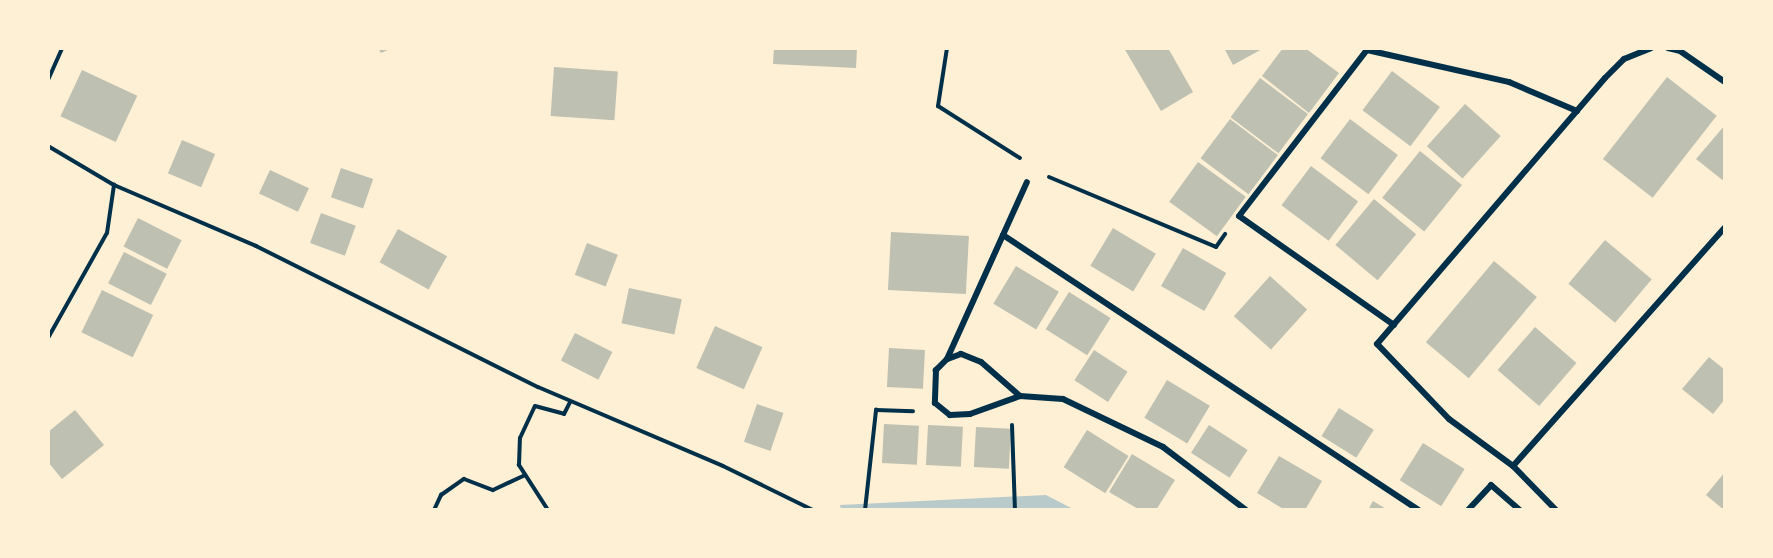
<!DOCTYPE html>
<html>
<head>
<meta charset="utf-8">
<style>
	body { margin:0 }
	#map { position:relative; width:1773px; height:558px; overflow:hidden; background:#fdf0d5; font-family:Manrope,sans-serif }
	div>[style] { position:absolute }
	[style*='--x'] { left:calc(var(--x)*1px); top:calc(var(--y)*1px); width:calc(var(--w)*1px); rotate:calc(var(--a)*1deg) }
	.green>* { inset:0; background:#b9caca }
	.building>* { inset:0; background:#bec0b2; transform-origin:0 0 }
	.path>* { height:4px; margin:-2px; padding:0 2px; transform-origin:2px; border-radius:2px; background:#003049 }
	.minor>* { height:6px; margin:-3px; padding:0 3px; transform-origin:3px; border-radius:3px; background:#003049 }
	span { translate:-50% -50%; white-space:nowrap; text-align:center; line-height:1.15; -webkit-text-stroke:6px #fdf0d5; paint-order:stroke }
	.frame { position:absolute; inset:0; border:50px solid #fdf0d5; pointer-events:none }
</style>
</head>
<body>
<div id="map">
	<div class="green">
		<div style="clip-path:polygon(1046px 495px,1075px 510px,841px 510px,840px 505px)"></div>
	</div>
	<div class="building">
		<div style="clip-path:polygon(378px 48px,392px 48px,381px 53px)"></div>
		<div style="clip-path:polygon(774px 48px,857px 48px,856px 68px,773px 64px)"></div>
		<div style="clip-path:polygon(1124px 48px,1168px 48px,1193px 92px,1161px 111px)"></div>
		<div style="clip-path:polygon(1224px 48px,1264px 48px,1233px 65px)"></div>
		<div style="clip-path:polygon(1283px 48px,1305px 48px,1339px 73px,1309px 113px,1262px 76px)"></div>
		<div style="left:554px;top:67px;width:64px;height:49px;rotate:4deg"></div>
		<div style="left:82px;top:70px;width:61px;height:51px;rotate:25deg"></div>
		<div style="left:1392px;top:71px;width:60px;height:49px;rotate:37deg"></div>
		<div style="left:1667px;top:77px;width:63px;height:104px;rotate:38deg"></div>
		<div style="left:1260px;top:78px;width:60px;height:49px;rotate:37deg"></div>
		<div style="left:1465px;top:104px;width:48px;height:57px;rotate:42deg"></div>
		<div style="left:1230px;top:119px;width:60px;height:49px;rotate:37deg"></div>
		<div style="left:1350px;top:119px;width:60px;height:49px;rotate:37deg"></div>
		<div style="clip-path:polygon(1725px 125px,1725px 182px,1696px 159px)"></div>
		<div style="left:182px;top:140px;width:36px;height:36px;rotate:23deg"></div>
		<div style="left:1420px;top:151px;width:54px;height:60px;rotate:39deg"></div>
		<div style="left:1198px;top:162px;width:59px;height:49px;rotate:36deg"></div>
		<div style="left:1311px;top:166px;width:59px;height:49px;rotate:37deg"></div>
		<div style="left:341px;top:168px;width:34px;height:31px;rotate:19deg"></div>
		<div style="left:270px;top:170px;width:43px;height:26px;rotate:25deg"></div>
		<div style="left:1374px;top:199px;width:55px;height:60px;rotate:40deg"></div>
		<div style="left:321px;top:213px;width:37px;height:32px;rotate:20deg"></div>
		<div style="left:138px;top:218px;width:49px;height:32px;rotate:27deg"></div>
		<div style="left:1113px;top:228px;width:50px;height:44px;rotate:31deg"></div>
		<div style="left:398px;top:229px;width:56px;height:38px;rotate:29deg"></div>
		<div style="left:891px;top:232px;width:78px;height:58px;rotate:3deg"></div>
		<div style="left:1605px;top:240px;width:61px;height:57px;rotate:40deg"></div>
		<div style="left:587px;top:243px;width:33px;height:34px;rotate:21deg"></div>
		<div style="left:1183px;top:248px;width:50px;height:44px;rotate:30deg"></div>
		<div style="left:124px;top:252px;width:48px;height:35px;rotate:27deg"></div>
		<div style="left:1494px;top:261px;width:56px;height:106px;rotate:40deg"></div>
		<div style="left:1016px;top:266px;width:50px;height:44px;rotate:31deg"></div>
		<div style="left:1270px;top:276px;width:50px;height:54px;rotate:42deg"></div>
		<div style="left:629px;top:288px;width:54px;height:36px;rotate:12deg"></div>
		<div style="left:102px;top:290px;width:57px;height:47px;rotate:26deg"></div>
		<div style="left:1069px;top:292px;width:49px;height:44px;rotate:32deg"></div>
		<div style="left:715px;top:326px;width:52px;height:46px;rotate:24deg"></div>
		<div style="left:1535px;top:327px;width:55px;height:57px;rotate:41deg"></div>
		<div style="left:575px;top:333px;width:42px;height:31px;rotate:27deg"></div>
		<div style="left:889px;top:348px;width:36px;height:39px;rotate:3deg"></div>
		<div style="left:1094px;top:350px;width:40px;height:36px;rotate:33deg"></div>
		<div style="clip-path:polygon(1709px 357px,1725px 370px,1725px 399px,1713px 414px,1682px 389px)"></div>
		<div style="left:1167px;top:380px;width:50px;height:44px;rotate:31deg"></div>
		<div style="left:757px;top:404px;width:28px;height:40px;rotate:19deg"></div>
		<div style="left:1339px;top:408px;width:41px;height:33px;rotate:32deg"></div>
		<div style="clip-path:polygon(75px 410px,104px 445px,62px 479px,48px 462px,48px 432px)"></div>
		<div style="left:884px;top:424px;width:35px;height:39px;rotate:3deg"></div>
		<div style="left:928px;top:425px;width:35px;height:40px;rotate:3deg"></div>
		<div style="left:1209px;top:425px;width:46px;height:33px;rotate:33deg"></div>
		<div style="left:976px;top:427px;width:35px;height:40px;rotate:3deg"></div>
		<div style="left:1087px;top:430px;width:49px;height:44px;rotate:32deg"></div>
		<div style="left:1423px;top:443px;width:49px;height:44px;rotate:32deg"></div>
		<div style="clip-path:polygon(1132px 454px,1175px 480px,1156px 510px,1140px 510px,1109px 492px)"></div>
		<div style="clip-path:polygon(1279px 456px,1322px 481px,1305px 510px,1285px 510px,1257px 493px)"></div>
		<div style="clip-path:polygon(1725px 472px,1725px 510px,1724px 510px,1706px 495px)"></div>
		<div style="clip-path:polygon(1373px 501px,1388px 510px,1368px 510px)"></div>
	</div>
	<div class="path">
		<div style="--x:947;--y:48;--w:59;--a:98.8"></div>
		<div style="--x:938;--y:106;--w:97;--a:32.4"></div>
		<div style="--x:48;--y:80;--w:35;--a:-66"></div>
		<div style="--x:48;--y:146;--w:77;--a:30.6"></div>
		<div style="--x:114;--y:185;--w:155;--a:23.2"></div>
		<div style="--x:256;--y:246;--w:315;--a:26.6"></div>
		<div style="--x:538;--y:387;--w:201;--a:23.1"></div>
		<div style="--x:723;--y:466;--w:100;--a:26.1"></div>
		<div style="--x:1049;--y:177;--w:181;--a:22.7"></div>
		<div style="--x:1216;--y:247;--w:16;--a:-55"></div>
		<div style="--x:48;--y:338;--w:120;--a:-60.7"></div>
		<div style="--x:107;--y:233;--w:49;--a:-81.7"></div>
		<div style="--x:1012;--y:425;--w:85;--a:88"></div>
		<div style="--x:434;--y:510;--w:17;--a:-65"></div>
		<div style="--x:441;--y:495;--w:28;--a:-35"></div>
		<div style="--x:464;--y:479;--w:31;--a:21"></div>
		<div style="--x:493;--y:490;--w:35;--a:-25"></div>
		<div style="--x:548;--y:510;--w:54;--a:-122.8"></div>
		<div style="--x:519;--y:465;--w:27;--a:-88"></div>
		<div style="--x:520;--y:438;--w:35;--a:-65"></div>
		<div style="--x:535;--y:406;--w:30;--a:15"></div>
		<div style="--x:564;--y:414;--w:13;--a:-63"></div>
		<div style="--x:865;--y:510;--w:101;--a:-83.7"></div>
		<div style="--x:876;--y:410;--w:37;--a:2"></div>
	</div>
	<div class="minor">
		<div style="--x:1668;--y:48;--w:12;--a:14"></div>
		<div style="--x:1680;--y:51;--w:55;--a:34.6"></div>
		<div style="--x:1003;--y:235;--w:498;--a:33.5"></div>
		<div style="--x:1394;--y:325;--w:189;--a:-144.9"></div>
		<div style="--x:1239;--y:216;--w:210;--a:-52.4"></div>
		<div style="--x:1367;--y:50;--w:146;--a:12.7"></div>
		<div style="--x:1509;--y:82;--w:74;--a:23.1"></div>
		<div style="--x:947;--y:359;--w:194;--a:-65.7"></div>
		<div style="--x:1020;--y:396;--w:52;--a:-138.9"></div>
		<div style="--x:981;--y:362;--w:22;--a:-158"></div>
		<div style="--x:961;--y:354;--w:15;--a:160"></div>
		<div style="--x:947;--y:359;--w:16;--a:135"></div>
		<div style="--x:936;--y:370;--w:33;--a:92"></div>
		<div style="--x:935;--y:403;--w:19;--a:39"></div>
		<div style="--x:950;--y:415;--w:20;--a:-3"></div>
		<div style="--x:970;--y:414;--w:53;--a:-19.8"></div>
		<div style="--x:1020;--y:396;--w:43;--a:4"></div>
		<div style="--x:1063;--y:399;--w:111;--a:25.6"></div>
		<div style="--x:1163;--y:447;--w:104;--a:37.2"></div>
		<div style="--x:1513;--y:466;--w:319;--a:-48.4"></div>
		<div style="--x:1468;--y:510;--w:34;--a:-47"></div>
		<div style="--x:1491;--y:485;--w:38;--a:41"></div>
		<div style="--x:1556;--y:510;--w:62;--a:-134.3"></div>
		<div style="--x:1513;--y:466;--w:79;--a:-143.7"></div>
		<div style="--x:1449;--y:419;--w:104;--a:-133.8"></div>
		<div style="--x:1377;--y:344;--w:350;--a:-49.4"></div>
		<div style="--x:1605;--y:78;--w:27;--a:-45"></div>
		<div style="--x:1624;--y:59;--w:29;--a:-22"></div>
	</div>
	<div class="frame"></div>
</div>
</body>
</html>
